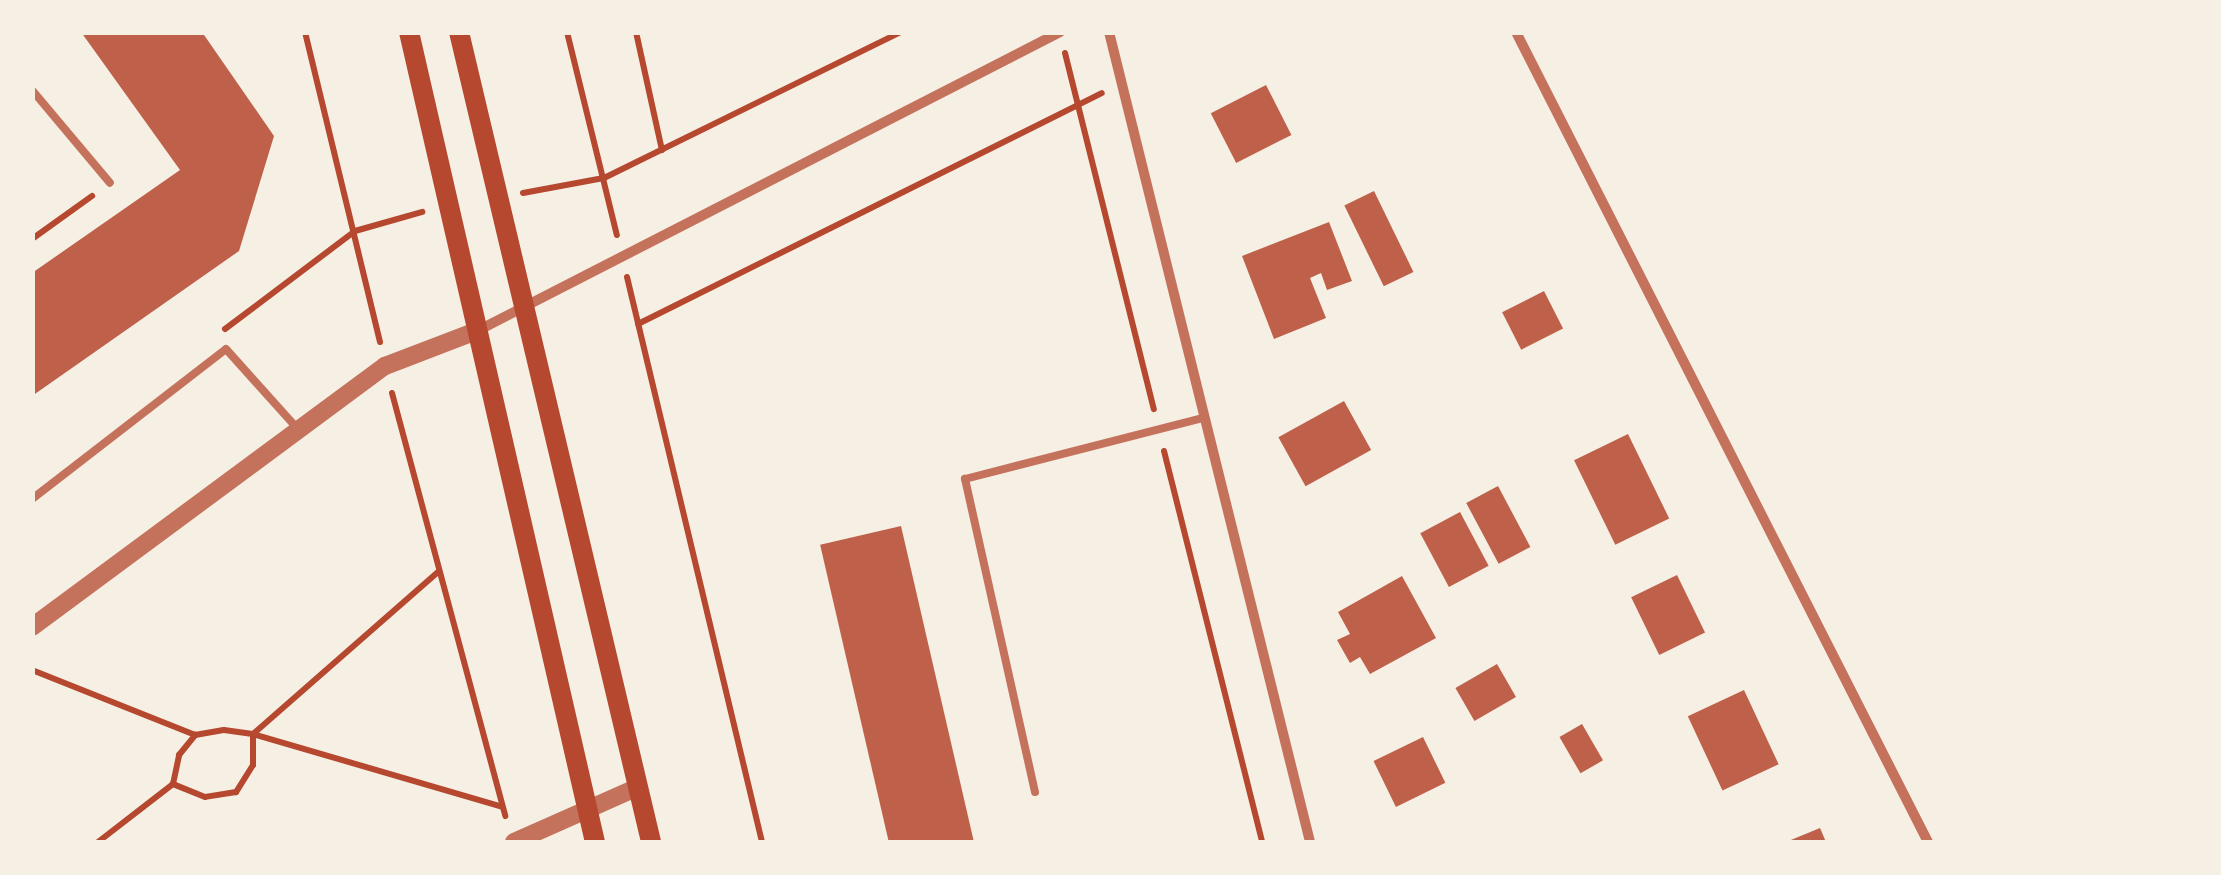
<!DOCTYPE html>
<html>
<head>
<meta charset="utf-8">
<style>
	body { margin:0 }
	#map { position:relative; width:2221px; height:875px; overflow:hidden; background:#f6efe4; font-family:"Fira Sans Condensed",sans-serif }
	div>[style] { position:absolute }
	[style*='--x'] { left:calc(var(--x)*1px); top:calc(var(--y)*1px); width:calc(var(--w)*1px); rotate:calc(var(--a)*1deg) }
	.building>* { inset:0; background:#bf614a; transform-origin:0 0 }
	.path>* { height:6px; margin:-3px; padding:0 3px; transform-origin:3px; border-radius:3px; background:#b5482f }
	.service>* { height:8px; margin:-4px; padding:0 4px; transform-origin:4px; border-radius:4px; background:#c5725c }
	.minor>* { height:10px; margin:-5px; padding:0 5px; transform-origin:5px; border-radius:5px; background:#c5725c }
	.tertiary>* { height:18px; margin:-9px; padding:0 9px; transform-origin:9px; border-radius:9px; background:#c5725c }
	.secondary>* { height:20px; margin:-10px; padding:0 10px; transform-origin:10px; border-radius:10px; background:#b5482f }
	span { translate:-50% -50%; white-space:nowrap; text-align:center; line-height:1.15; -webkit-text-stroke:8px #f6efe4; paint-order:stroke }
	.frame { position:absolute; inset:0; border:35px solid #f6efe4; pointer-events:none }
</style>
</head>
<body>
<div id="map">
	<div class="building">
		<div style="clip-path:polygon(81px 32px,202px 32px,274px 136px,239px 251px,32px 396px,32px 273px,180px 170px)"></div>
		<div style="left:1266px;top:85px;width:56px;height:62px;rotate:63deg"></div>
		<div style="left:1374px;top:191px;width:90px;height:33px;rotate:64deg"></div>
		<div style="clip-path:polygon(1329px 222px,1352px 281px,1327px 290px,1321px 273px,1310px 278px,1326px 318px,1274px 339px,1242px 256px)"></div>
		<div style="left:1544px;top:291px;width:42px;height:47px;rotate:63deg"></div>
		<div style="left:1344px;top:401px;width:56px;height:75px;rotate:61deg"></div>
		<div style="left:1628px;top:434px;width:94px;height:60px;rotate:64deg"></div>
		<div style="left:1498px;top:486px;width:69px;height:36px;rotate:62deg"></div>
		<div style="left:1460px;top:512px;width:61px;height:45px;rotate:62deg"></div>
		<div style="left:901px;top:526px;width:324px;height:83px;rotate:77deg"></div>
		<div style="left:1677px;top:575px;width:64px;height:51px;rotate:64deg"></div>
		<div style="clip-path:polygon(1402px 576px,1436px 638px,1370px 674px,1360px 657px,1350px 663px,1337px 640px,1350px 634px,1338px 612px)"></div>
		<div style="left:1497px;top:664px;width:38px;height:48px;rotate:60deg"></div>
		<div style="left:1744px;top:690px;width:82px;height:62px;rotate:65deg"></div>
		<div style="left:1582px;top:724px;width:42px;height:26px;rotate:60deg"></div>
		<div style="left:1423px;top:737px;width:51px;height:55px;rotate:64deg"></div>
		<div style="clip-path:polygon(1820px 828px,1826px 842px,1786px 842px)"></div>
	</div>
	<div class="path">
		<div style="--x:305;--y:32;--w:319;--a:76.4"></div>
		<div style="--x:567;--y:32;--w:209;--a:76.2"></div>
		<div style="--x:636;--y:32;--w:121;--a:77.6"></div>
		<div style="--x:1065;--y:53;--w:367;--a:76"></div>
		<div style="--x:523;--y:193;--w:82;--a:-10.5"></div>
		<div style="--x:604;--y:178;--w:331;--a:-26.2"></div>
		<div style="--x:32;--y:239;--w:74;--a:-35.6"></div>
		<div style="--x:627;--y:277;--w:581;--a:76.56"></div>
		<div style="--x:638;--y:324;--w:518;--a:-26.47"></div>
		<div style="--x:225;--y:329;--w:163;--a:-37"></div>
		<div style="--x:355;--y:231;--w:70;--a:-15.8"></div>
		<div style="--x:392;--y:393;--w:438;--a:75"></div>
		<div style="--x:1164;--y:451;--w:403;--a:75.9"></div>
		<div style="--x:32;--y:670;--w:175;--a:21.7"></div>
		<div style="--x:224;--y:730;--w:29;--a:8"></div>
		<div style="--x:253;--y:734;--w:31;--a:90"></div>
		<div style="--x:253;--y:765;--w:32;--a:122"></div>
		<div style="--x:236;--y:792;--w:31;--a:171"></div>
		<div style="--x:205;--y:797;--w:35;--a:-158"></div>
		<div style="--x:173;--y:784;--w:30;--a:-78"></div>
		<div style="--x:179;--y:755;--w:26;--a:-51"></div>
		<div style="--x:195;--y:735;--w:29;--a:-10"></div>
		<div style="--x:253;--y:734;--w:259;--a:16.3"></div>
		<div style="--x:253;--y:734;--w:247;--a:-41.2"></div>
		<div style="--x:98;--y:842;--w:95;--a:-37.7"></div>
	</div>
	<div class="service">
		<div style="--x:32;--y:90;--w:121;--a:50"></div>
		<div style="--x:32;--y:499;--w:245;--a:-37.7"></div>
		<div style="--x:226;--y:349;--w:105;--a:48.1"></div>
		<div style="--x:1035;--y:792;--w:321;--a:-102.6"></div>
		<div style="--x:965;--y:479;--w:246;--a:-14.4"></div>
	</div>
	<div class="minor">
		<div style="--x:1109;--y:32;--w:835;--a:76.06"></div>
		<div style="--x:1516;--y:32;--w:909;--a:63.04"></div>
		<div style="--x:479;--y:330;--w:653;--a:-27.15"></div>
	</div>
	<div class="tertiary">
		<div style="--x:32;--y:627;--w:439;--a:-36.5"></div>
		<div style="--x:385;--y:366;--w:101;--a:-21"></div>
		<div style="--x:514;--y:842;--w:133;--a:-23.9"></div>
	</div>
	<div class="secondary">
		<div style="--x:409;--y:32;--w:831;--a:77.07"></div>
		<div style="--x:459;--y:32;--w:832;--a:76.66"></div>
	</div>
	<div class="frame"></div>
</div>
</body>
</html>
